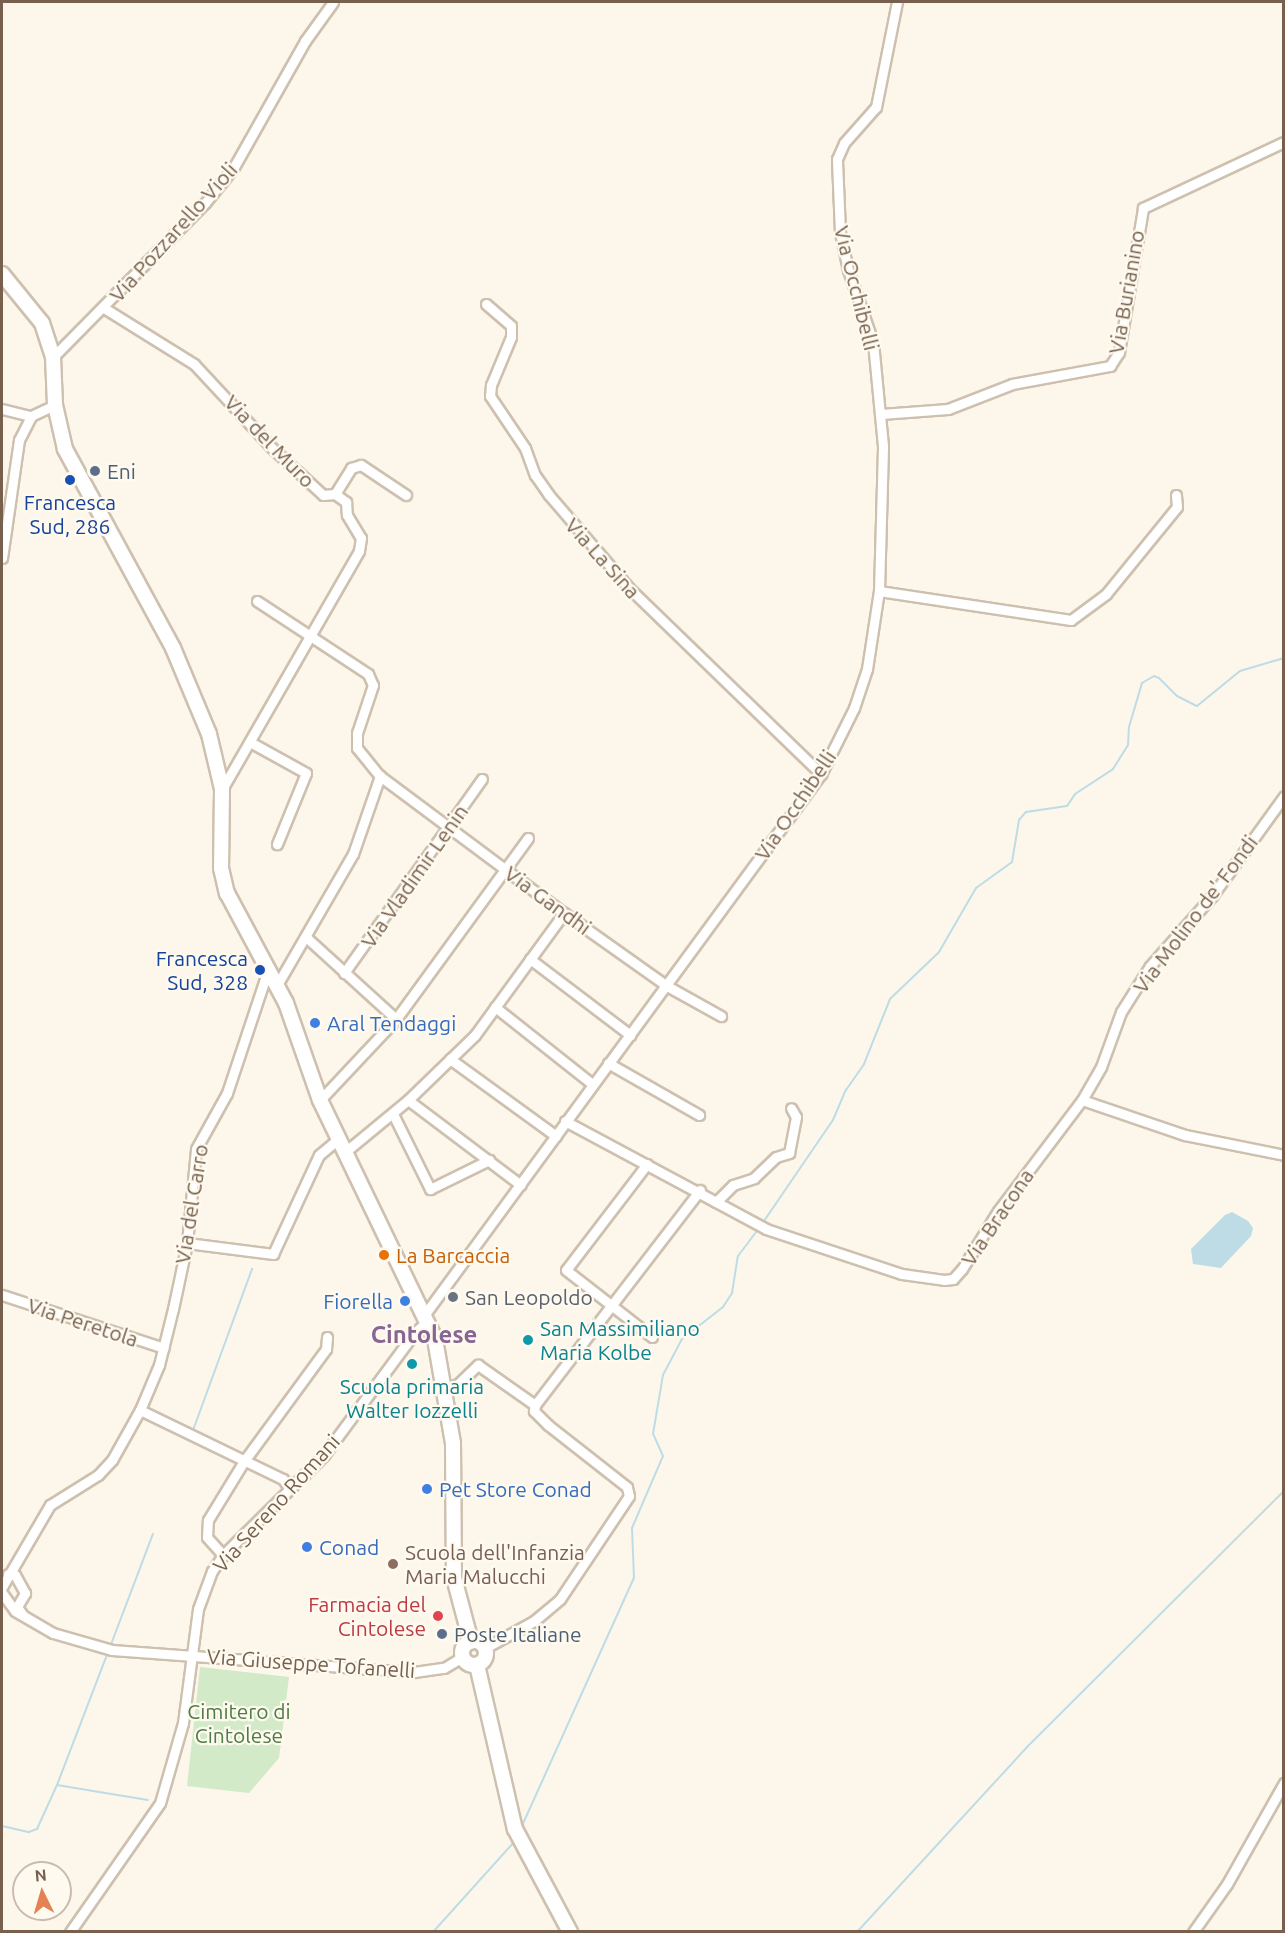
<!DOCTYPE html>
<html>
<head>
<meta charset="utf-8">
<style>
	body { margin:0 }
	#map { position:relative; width:1285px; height:1933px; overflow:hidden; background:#fcf7ea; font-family:Ubuntu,sans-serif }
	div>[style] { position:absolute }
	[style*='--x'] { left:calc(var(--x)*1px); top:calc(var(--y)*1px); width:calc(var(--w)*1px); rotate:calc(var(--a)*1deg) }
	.green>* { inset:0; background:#d2eac7 }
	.water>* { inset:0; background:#bedce6 }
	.stream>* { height:2px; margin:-1px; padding:0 1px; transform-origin:1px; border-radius:1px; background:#bedce6 }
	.roads { filter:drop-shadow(2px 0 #cec0af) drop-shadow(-2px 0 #cec0af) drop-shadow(0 2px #cec0af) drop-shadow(0 -2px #cec0af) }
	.street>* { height:9px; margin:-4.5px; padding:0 4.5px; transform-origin:4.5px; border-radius:4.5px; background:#fff }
	.secondary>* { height:14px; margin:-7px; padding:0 7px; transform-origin:7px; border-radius:7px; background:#fff }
	.secondary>.ring { margin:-7px; padding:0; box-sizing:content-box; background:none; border:14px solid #fff; border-radius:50% }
	.dots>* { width:16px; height:16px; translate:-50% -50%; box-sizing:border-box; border:3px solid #fffaf0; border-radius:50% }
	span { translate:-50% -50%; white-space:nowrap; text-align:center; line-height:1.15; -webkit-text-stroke:4.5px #fffaf0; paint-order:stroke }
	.street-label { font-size:21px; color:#77604d }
	.service-label { font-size:21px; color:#4e5e75 }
	.left { translate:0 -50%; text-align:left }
	.transit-label { font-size:21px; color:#164399 }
	.right { translate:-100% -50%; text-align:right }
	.shop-label { font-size:21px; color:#366cbe }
	.food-label { font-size:21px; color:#c56008 }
	.worship-label { font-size:21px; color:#5b616d }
	.culture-label { font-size:21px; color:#0d838f }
	.education-label { font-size:21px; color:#785e54 }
	.health-label { font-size:21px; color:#be3a42 }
	.park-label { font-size:21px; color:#4f7c44 }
	.quarter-label { font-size:24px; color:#886592; font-weight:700 }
	.frame { position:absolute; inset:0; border:3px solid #77604d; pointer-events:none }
	.north { position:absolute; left:12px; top:1861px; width:60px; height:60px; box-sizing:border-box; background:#fffaf0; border:2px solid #c9bcaf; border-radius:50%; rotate:355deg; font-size:16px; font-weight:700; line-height:24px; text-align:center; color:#77604d }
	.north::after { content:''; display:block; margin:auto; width:21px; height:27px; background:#e38252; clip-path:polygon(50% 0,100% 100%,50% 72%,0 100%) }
</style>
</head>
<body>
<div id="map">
	<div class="green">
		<i style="clip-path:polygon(200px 1667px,289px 1677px,279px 1758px,249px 1793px,187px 1786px)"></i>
	</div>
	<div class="water">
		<i style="clip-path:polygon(1232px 1212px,1248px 1221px,1253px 1228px,1251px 1236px,1221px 1268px,1193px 1264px,1191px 1249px,1225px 1215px)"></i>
	</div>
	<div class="stream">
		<i style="--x:764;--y:1221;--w:122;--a:-55.7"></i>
		<i style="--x:833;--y:1120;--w:33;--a:-67"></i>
		<i style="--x:846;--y:1090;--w:32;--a:-55"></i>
		<i style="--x:864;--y:1064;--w:70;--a:-68.2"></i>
		<i style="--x:890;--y:999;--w:68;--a:-43.8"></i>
		<i style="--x:939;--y:952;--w:74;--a:-60"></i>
		<i style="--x:976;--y:888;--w:44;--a:-35.8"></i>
		<i style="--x:1012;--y:862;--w:43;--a:-80.5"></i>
		<i style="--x:1019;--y:820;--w:11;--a:-49"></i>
		<i style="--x:1026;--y:812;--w:41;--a:-8.3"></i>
		<i style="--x:1067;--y:806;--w:14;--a:-56"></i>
		<i style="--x:1075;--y:794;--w:45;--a:-33.3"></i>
		<i style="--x:1113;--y:769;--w:28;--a:-58"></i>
		<i style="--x:1128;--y:745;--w:18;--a:-87"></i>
		<i style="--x:1129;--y:727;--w:46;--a:-73.5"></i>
		<i style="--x:1142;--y:683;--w:14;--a:-30"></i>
		<i style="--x:1154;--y:676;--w:5;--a:22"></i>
		<i style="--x:1159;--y:678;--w:25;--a:45"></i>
		<i style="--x:1177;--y:696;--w:22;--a:27"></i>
		<i style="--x:1197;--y:706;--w:55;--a:-39.1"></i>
		<i style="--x:1240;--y:671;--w:46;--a:-16.5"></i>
		<i style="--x:192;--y:1433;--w:175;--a:-69.9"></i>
		<i style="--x:110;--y:1647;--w:121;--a:-69.2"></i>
		<i style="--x:57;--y:1785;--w:142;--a:-69"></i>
		<i style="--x:2;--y:1826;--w:28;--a:13"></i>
		<i style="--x:29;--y:1832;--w:9;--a:-21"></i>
		<i style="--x:37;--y:1829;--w:48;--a:-65.6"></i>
		<i style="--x:57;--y:1785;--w:92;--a:9.4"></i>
		<i style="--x:521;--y:1828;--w:274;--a:-65.7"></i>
		<i style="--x:634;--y:1578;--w:50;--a:-92.3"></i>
		<i style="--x:632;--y:1528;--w:78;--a:-66.7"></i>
		<i style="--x:663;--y:1456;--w:24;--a:-114"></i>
		<i style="--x:653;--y:1434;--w:60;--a:-80.4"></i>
		<i style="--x:663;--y:1375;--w:41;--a:-62.2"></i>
		<i style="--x:682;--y:1339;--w:52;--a:-38"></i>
		<i style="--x:723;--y:1307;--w:17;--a:-57"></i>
		<i style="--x:732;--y:1293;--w:37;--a:-81"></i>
		<i style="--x:738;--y:1256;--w:31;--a:-53"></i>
		<i style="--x:433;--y:1932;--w:122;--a:-48"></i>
		<i style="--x:857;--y:1932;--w:251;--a:-47.4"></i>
		<i style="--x:1027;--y:1747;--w:363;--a:-44.9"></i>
	</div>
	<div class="roads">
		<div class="street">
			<i style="--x:486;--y:304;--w:33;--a:41"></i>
			<i style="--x:511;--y:326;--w:11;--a:90"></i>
			<i style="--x:511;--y:337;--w:52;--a:112.6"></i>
			<i style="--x:491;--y:385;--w:11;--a:95"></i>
			<i style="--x:490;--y:396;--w:63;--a:56.1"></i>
			<i style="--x:525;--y:448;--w:29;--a:70"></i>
			<i style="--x:535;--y:475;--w:24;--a:55"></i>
			<i style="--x:549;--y:495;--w:121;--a:49.3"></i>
			<i style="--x:628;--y:587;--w:269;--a:44.1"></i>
			<i style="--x:104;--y:308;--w:106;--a:31.9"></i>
			<i style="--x:194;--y:364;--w:116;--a:47.1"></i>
			<i style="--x:273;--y:449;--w:68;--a:42.6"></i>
			<i style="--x:323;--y:495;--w:12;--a:-5"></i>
			<i style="--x:335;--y:494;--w:14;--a:36"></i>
			<i style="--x:346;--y:502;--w:13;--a:86"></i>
			<i style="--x:347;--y:515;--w:27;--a:59"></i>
			<i style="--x:361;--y:538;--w:13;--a:99"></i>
			<i style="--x:359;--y:551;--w:275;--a:119.9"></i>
			<i style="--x:53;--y:357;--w:216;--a:-45.4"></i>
			<i style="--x:205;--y:203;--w:46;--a:-51.1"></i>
			<i style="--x:234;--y:167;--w:145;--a:-60.6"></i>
			<i style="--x:305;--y:41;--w:48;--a:-54.3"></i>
			<i style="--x:2;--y:409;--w:30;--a:14"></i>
			<i style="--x:881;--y:414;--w:67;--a:-4.3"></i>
			<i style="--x:948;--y:409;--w:69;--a:-21.3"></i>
			<i style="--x:1012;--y:384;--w:100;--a:-10.4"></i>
			<i style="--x:1110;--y:366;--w:17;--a:-57"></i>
			<i style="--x:1119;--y:352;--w:146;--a:-80.5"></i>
			<i style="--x:1143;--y:208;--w:156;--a:-25.1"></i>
			<i style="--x:335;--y:494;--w:31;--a:-58"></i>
			<i style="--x:351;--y:468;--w:10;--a:-17"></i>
			<i style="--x:361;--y:465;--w:54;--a:33.7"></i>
			<i style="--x:2;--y:558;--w:119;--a:-81.8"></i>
			<i style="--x:19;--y:440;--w:27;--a:-63"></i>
			<i style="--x:31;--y:416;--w:26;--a:-25"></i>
			<i style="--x:879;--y:591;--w:194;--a:8.6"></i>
			<i style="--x:1071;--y:620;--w:44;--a:-36.6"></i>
			<i style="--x:1106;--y:594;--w:112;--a:-50.8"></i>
			<i style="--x:1177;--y:507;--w:12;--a:-95"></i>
			<i style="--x:257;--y:601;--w:133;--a:33.3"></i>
			<i style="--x:368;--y:674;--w:12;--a:66"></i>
			<i style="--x:373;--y:685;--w:51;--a:108.4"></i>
			<i style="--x:357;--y:733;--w:15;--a:90"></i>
			<i style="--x:357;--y:748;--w:36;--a:51"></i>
			<i style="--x:380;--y:776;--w:229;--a:36.7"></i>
			<i style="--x:564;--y:913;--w:126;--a:35.3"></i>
			<i style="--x:667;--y:986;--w:62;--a:29.1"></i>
			<i style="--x:250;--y:742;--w:64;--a:29"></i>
			<i style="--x:306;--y:773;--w:77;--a:112.2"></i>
			<i style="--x:307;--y:938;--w:120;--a:42.3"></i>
			<i style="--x:530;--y:959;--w:126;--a:37.2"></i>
			<i style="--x:344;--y:973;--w:238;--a:-54.6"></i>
			<i style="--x:277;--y:985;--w:151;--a:-59.9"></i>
			<i style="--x:353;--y:854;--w:83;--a:-70.9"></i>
			<i style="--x:495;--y:1007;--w:124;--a:38.4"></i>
			<i style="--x:450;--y:1059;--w:131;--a:36"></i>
			<i style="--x:608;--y:1063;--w:105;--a:29.7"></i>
			<i style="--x:320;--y:1100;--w:111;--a:-46.8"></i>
			<i style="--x:396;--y:1019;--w:224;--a:-53.9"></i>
			<i style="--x:408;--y:1100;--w:141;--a:37"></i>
			<i style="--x:1082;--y:1100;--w:38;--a:-60"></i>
			<i style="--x:1101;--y:1067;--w:59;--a:-70"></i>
			<i style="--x:1121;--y:1012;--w:54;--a:-57.8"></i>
			<i style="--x:1150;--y:966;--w:94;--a:-48.5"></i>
			<i style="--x:1212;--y:896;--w:123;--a:-54.2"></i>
			<i style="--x:393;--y:1114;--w:84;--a:63.7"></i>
			<i style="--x:430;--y:1189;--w:66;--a:-26.2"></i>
			<i style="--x:565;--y:1121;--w:228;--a:28.2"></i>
			<i style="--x:766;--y:1229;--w:143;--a:18.3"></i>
			<i style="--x:902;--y:1274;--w:42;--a:8.1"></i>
			<i style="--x:944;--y:1280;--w:9;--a:-6"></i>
			<i style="--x:953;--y:1279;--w:13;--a:-48"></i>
			<i style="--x:962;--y:1269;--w:68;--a:-58.2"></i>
			<i style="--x:998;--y:1211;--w:139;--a:-52.9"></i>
			<i style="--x:1082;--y:1100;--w:109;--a:18.8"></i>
			<i style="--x:1185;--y:1135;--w:101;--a:11.4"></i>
			<i style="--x:345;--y:1152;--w:82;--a:-39.5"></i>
			<i style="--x:408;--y:1100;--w:93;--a:-44.1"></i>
			<i style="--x:475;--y:1035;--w:151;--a:-53.9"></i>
			<i style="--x:647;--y:1164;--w:133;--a:127.4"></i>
			<i style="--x:566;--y:1270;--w:109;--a:37.9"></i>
			<i style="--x:716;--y:1202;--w:24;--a:-45"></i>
			<i style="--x:733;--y:1185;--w:22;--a:-18"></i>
			<i style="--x:754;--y:1178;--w:30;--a:-44"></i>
			<i style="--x:776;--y:1157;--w:14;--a:-17"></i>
			<i style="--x:789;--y:1153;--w:37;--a:-79"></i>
			<i style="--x:796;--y:1117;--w:10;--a:-119"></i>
			<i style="--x:187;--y:1243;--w:87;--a:7.3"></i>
			<i style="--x:273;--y:1254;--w:109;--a:-65.1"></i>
			<i style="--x:319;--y:1155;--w:25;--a:-40"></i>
			<i style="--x:2;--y:1295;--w:170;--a:18.1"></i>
			<i style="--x:425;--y:1314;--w:670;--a:-53.75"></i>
			<i style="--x:821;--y:774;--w:74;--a:-63.4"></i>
			<i style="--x:854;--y:708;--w:41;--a:-71.6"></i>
			<i style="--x:867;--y:669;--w:79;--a:-81.3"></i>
			<i style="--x:879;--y:591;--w:145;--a:-88.4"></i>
			<i style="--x:883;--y:446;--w:104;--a:-95.5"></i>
			<i style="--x:873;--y:342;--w:76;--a:-109.1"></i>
			<i style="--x:848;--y:270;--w:39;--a:-102"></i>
			<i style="--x:840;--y:232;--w:73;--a:-92.4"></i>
			<i style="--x:837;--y:159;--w:17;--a:-66"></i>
			<i style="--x:844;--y:143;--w:48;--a:-48.4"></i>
			<i style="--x:876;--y:107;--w:107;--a:-78.7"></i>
			<i style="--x:446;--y:1388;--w:13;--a:-18"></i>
			<i style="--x:458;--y:1384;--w:28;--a:-44"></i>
			<i style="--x:478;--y:1365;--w:70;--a:35.1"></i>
			<i style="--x:140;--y:1410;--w:159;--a:25.8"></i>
			<i style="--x:283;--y:1479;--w:11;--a:56"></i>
			<i style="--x:223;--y:1555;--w:24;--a:-132"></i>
			<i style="--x:207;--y:1537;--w:17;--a:-87"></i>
			<i style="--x:208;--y:1520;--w:69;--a:-58.6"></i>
			<i style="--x:244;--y:1461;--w:139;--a:-53.8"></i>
			<i style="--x:326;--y:1349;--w:12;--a:-85"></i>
			<i style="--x:8;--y:1574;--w:7;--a:8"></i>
			<i style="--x:15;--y:1575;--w:21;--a:61"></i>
			<i style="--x:25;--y:1593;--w:16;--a:120"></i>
			<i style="--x:17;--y:1607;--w:9;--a:54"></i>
			<i style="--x:2;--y:1587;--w:95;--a:-59.7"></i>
			<i style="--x:50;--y:1505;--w:57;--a:-32"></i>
			<i style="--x:98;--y:1475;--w:21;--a:-47"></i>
			<i style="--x:112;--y:1460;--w:57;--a:-60.8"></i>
			<i style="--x:140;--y:1410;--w:49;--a:-67.1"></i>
			<i style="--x:159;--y:1365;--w:58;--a:-76"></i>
			<i style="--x:173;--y:1309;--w:67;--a:-78"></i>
			<i style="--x:187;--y:1243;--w:94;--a:-84.5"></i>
			<i style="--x:196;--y:1149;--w:64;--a:-61"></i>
			<i style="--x:227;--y:1093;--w:130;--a:-71.6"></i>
			<i style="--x:2;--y:1593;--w:22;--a:54"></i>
			<i style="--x:15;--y:1611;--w:44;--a:30.1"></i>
			<i style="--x:53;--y:1633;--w:61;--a:16.1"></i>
			<i style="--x:112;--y:1650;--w:303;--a:4.2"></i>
			<i style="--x:414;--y:1672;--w:30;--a:-8"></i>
			<i style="--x:444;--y:1668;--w:21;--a:-31"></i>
			<i style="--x:485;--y:1648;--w:56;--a:-28.9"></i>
			<i style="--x:534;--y:1621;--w:34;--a:-40"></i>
			<i style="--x:560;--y:1599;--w:124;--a:-56.2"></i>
			<i style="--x:629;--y:1496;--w:9;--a:-103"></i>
			<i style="--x:627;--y:1487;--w:100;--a:-141.9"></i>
			<i style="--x:548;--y:1425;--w:20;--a:-135"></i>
			<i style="--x:534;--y:1411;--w:6;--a:-81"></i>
			<i style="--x:535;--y:1405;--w:271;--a:-52.5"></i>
			<i style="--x:70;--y:1932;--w:157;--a:-55.1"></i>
			<i style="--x:160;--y:1803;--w:83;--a:-74"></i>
			<i style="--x:183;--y:1723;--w:115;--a:-82.5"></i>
			<i style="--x:198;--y:1609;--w:40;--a:-69.8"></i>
			<i style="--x:212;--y:1571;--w:19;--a:-55"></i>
			<i style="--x:223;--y:1555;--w:142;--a:-44.7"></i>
			<i style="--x:324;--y:1455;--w:153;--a:-53.5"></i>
			<i style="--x:415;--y:1332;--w:17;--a:-40"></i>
			<i style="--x:1193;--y:1932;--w:59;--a:-54.7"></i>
			<i style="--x:1227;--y:1884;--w:116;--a:-60.6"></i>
		</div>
		<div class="secondary">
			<i style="--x:2;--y:274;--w:63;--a:50.8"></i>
			<i style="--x:42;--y:323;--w:36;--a:72"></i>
			<i style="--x:53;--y:357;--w:48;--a:87.6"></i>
			<i style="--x:55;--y:405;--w:45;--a:77.2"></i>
			<i style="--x:65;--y:449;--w:226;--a:61.5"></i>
			<i style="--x:173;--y:648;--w:93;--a:67.3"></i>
			<i style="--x:209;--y:734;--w:57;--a:76.7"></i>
			<i style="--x:222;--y:789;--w:79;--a:90.7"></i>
			<i style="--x:221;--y:868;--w:26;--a:77"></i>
			<i style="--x:227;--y:893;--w:125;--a:61.8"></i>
			<i style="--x:286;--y:1003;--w:103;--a:70.7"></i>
			<i style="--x:320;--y:1100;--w:265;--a:64.3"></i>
			<i style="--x:435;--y:1339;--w:106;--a:80.2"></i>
			<i style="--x:453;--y:1443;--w:135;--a:89.6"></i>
			<i style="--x:454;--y:1578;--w:66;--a:75.1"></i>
			<i class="ring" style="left:462px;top:1641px;width:10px;height:10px"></i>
			<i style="--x:477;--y:1665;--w:168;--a:77"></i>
			<i style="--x:515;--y:1829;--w:117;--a:61.9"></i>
		</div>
	</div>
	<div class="dots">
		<i style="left:95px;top:471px;background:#5c6f8a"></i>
		<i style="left:70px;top:480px;background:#1a4fb4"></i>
		<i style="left:260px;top:970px;background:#1a4fb4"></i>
		<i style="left:315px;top:1023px;background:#3f7fe0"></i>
		<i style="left:384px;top:1255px;background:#e8710a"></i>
		<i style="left:453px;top:1297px;background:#6b7280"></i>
		<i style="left:405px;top:1301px;background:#3f7fe0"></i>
		<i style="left:528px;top:1340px;background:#0f9aa8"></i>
		<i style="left:412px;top:1364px;background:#0f9aa8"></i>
		<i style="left:427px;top:1489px;background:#3f7fe0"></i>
		<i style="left:307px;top:1547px;background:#3f7fe0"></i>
		<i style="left:393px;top:1564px;background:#8d6e63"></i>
		<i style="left:438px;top:1616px;background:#e0444e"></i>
		<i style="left:442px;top:1634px;background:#5c6f8a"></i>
	</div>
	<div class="street-label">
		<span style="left:173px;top:232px;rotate:-48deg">Via Pozzarello Violi</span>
		<span style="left:857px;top:288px;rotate:76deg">Via Occhibelli</span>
		<span style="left:1126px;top:292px;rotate:-80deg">Via Burianino</span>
		<span style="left:270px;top:441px;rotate:46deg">Via del Muro</span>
		<span style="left:603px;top:558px;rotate:48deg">Via La Sina</span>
		<span style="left:795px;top:805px;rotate:-56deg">Via Occhibelli</span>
		<span style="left:414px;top:876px;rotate:-55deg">Via Vladimir Lenin</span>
		<span style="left:548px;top:900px;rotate:36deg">Via Gandhi</span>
		<span style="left:1195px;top:914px;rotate:-53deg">Via Molino de' Fondi</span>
		<span style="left:191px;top:1204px;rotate:-81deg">Via del Carro</span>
		<span style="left:997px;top:1217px;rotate:-56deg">Via Bracona</span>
		<span style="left:83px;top:1322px;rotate:18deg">Via Peretola</span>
		<span style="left:276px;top:1503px;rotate:-48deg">Via Sereno Romani</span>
		<span style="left:311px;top:1663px;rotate:4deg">Via Giuseppe Tofanelli</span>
	</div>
	<div class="service-label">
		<span class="left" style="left:107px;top:471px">Eni</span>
		<span class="left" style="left:454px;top:1634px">Poste Italiane</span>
	</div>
	<div class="transit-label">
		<span style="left:70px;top:514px">Francesca<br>Sud, 286</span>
		<span class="right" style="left:248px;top:970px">Francesca<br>Sud, 328</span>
	</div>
	<div class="shop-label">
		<span class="left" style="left:327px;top:1023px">Aral Tendaggi</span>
		<span class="right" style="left:393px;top:1301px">Fiorella</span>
		<span class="left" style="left:439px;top:1489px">Pet Store Conad</span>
		<span class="left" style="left:319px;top:1547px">Conad</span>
	</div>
	<div class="food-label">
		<span class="left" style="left:396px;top:1255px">La Barcaccia</span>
	</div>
	<div class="worship-label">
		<span class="left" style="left:465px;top:1297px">San Leopoldo</span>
	</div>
	<div class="culture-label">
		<span class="left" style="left:540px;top:1340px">San Massimiliano<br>Maria Kolbe</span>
		<span style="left:412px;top:1398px">Scuola primaria<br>Walter Iozzelli</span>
	</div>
	<div class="education-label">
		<span class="left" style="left:405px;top:1564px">Scuola dell'Infanzia<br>Maria Malucchi</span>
	</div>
	<div class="health-label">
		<span class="right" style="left:426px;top:1616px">Farmacia del<br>Cintolese</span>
	</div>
	<div class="park-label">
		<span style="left:239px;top:1723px">Cimitero di<br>Cintolese</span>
	</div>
	<div class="quarter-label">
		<span style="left:424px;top:1335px">Cintolese</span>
	</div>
	<div class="frame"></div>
	<div class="north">N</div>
</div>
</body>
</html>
